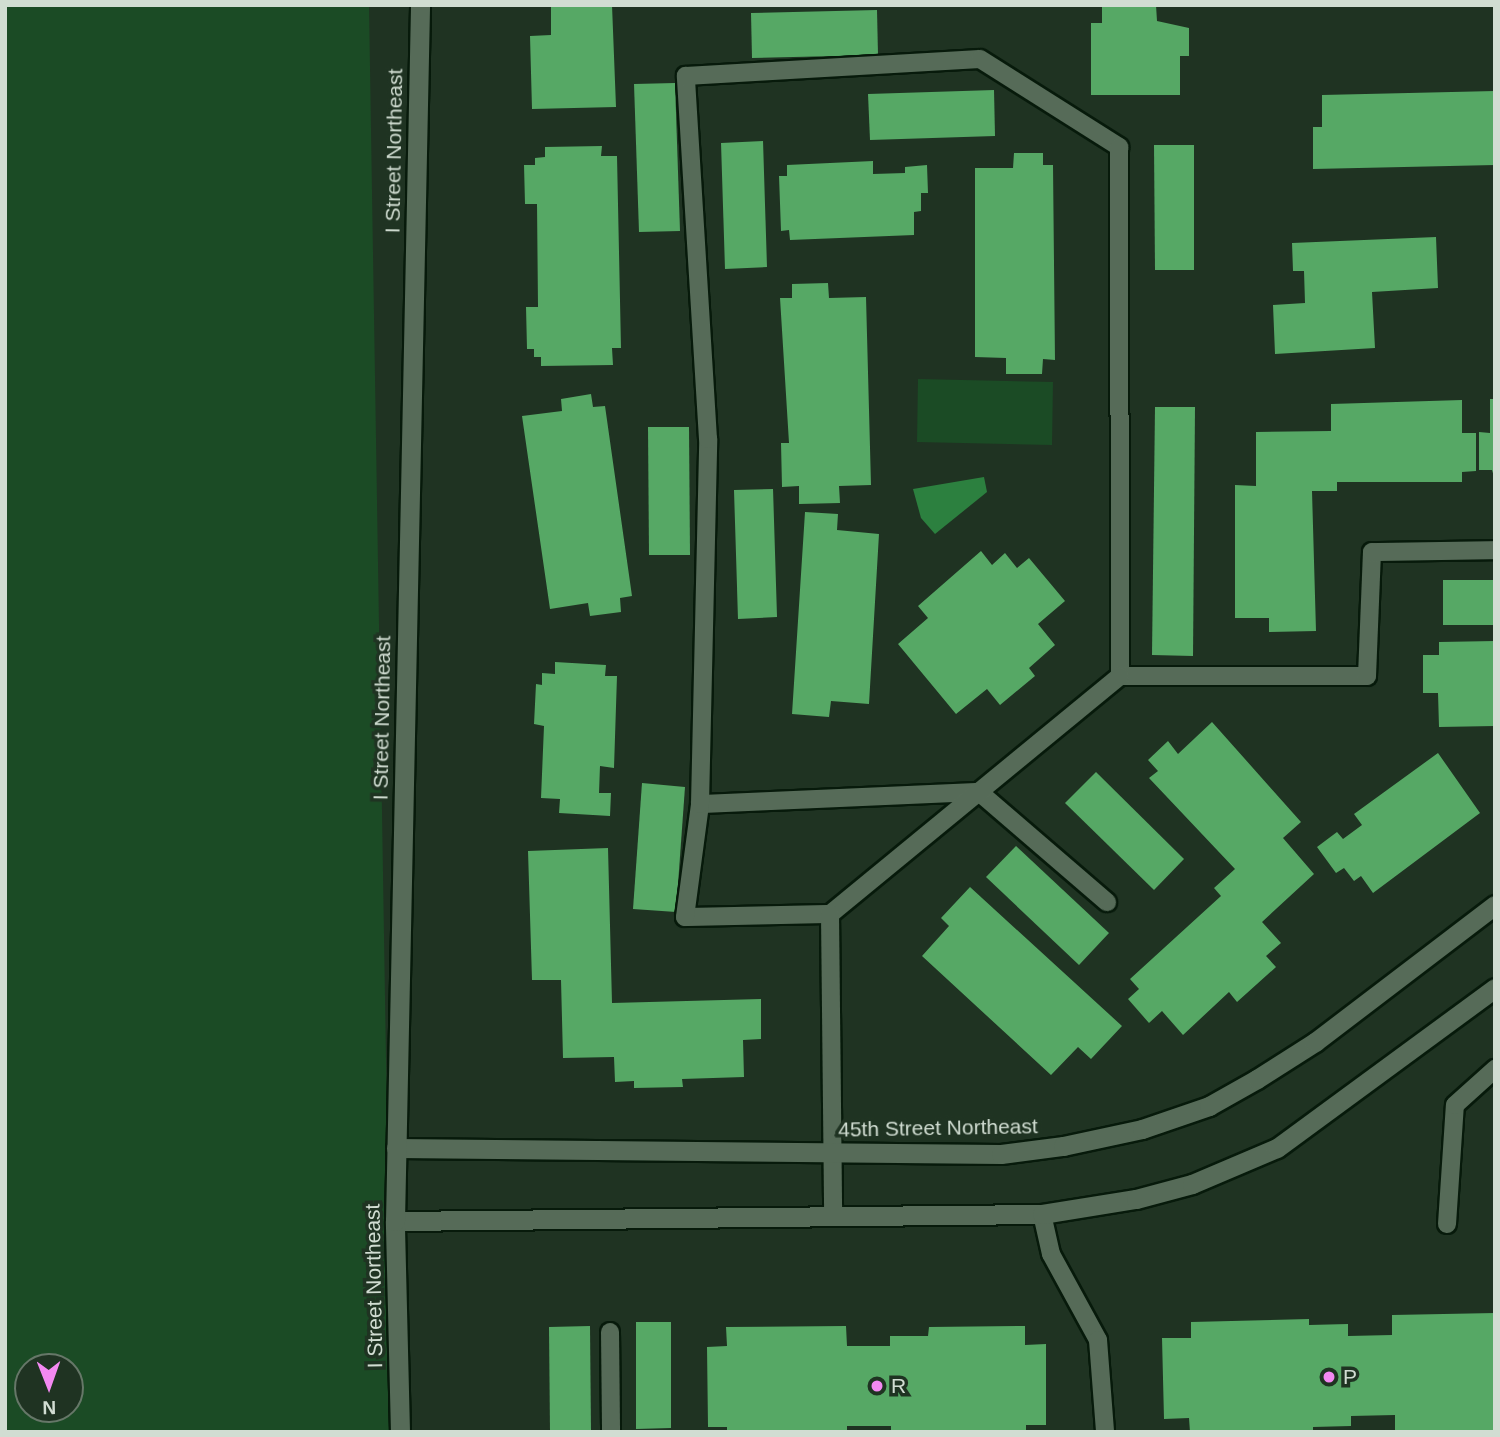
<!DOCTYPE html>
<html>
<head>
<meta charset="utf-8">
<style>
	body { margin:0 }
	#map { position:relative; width:1500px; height:1437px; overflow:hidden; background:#1f3322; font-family:Arial,sans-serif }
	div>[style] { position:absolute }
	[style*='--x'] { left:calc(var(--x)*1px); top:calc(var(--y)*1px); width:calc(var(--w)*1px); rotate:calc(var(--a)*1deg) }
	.green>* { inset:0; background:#1b4b25 }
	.water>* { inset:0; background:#2c803f }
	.building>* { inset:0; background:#56a865 }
	.roads { filter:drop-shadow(2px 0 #071a0b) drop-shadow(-2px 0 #071a0b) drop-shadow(0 2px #071a0b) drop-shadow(0 -2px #071a0b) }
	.service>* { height:18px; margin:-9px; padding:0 9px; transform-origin:9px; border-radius:9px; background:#566b58 }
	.tertiary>* { height:19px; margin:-9.5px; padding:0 9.5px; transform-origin:9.5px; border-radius:9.5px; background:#566b58 }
	.dots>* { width:19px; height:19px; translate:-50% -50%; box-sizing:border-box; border:4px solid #1f3322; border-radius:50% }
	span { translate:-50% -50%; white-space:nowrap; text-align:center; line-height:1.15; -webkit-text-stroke:7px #1f3322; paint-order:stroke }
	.street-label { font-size:21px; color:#d1ddd2 }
	.poi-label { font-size:21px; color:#d1ddd2 }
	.left { translate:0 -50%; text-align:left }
	.frame { position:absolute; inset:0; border:7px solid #d1ddd2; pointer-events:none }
	.north { position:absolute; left:14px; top:1353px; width:70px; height:70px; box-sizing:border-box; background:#1f3322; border:2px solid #667768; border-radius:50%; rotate:179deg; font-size:19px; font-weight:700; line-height:28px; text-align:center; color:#d1ddd2 }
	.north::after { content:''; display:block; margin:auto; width:24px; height:32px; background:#f389f1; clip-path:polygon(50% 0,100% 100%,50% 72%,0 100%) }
</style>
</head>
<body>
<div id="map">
	<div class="green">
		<i style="clip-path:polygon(evenodd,5px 5px,369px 5px,392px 1432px,5px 1432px,5px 5px,28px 1367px,70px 1367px,70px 1409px,28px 1409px,28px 1367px)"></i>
		<i style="clip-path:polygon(918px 379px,1053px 382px,1052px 445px,917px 442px)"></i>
	</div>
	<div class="water">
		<i style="clip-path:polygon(984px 477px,987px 492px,935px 534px,921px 518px,913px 489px)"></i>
	</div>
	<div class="building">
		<i style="clip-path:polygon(551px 5px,612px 5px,616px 107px,532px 109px,530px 36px,551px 35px)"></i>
		<i style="clip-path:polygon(1102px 5px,1156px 5px,1157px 21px,1189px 28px,1189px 56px,1180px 56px,1180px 95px,1091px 95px,1091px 23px,1102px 23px)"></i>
		<i style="clip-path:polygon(877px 10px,878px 55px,752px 58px,751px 13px)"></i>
		<i style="clip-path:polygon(675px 83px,680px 231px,639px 232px,634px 84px)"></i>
		<i style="clip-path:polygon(994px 90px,995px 136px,870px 140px,868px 94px)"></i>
		<i style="clip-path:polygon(1495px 91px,1495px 165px,1313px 169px,1313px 127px,1322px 127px,1322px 95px)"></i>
		<i style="clip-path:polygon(763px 141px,767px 267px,725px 269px,721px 143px)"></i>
		<i style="clip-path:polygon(1154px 145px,1194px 145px,1194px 270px,1155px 270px)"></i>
		<i style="clip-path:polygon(602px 146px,601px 156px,617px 156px,621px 348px,612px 348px,613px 365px,541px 366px,541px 357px,534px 357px,534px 349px,527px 349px,526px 307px,538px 307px,537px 204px,525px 204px,524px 165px,535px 165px,535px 158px,545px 157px,545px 147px)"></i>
		<i style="clip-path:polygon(1014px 153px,1043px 153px,1043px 165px,1053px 165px,1055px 360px,1043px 359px,1042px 374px,1006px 374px,1006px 358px,975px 357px,975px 168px,1013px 168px)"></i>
		<i style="clip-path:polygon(873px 161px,873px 174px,905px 173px,905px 167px,927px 165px,928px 193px,921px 193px,921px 211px,914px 212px,914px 235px,790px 240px,789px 230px,781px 231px,779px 176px,787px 176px,787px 165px)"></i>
		<i style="clip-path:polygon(1436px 237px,1438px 288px,1372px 292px,1375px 348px,1275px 354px,1273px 305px,1305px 303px,1304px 271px,1293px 271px,1292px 243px)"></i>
		<i style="clip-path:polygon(828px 283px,829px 298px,866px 297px,871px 485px,839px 486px,840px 503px,799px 504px,799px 486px,782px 487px,781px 443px,789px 443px,780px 298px,792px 298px,792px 284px)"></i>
		<i style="clip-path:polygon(591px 394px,593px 407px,605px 406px,632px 596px,620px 598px,621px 612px,590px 616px,588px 603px,550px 609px,522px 416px,562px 411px,561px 399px)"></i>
		<i style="clip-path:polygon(1490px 399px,1495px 399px,1495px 480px,1492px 470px,1479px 470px,1479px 432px,1490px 433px)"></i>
		<i style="clip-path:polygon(1462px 400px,1462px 433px,1476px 433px,1476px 471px,1462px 472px,1462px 482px,1337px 482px,1337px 491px,1312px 491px,1316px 631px,1269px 632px,1269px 618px,1235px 618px,1235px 485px,1256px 486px,1256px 432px,1331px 431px,1331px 404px)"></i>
		<i style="clip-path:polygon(1155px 407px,1195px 407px,1193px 656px,1152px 655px)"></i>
		<i style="clip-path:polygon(648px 427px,689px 427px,690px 555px,649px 555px)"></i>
		<i style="clip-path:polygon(773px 489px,777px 617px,738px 619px,734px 490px)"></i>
		<i style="clip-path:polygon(805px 512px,838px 514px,837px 530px,879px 534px,869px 704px,831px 701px,829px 717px,792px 714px)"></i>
		<i style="clip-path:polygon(981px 551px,992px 565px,1005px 553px,1017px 568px,1029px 558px,1065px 601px,1038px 624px,1055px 645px,1029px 668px,1035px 676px,1000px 705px,987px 689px,956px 714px,898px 644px,928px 618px,918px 606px)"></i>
		<i style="clip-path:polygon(1443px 580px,1495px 580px,1495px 625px,1443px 625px)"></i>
		<i style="clip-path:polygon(1495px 641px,1495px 726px,1439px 727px,1438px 693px,1423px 693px,1423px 655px,1439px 655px,1439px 642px)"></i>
		<i style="clip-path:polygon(555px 662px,606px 665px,605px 676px,617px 676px,614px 768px,600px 766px,599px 793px,611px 793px,610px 816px,559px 813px,560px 799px,541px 798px,544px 726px,534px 724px,536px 684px,542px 685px,542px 673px,555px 674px)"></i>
		<i style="clip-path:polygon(1212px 722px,1301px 822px,1283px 838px,1314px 874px,1262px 922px,1281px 943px,1266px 956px,1276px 967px,1237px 1002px,1229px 992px,1183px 1035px,1162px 1011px,1149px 1023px,1128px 999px,1139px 989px,1130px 979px,1221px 896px,1214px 888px,1235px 869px,1149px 778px,1158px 771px,1148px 760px,1168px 741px,1178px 754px)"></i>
		<i style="clip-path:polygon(1438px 753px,1480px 813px,1373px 893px,1361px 876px,1354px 881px,1344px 868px,1336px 873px,1317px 847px,1337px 832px,1343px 839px,1362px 825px,1354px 814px)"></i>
		<i style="clip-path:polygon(1096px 772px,1184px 859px,1154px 890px,1065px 803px)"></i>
		<i style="clip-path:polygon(642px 783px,685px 787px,676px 912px,633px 909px)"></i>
		<i style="clip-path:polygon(1016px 846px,1109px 933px,1079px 965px,986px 877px)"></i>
		<i style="clip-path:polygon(608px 848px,612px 1003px,761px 999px,761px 1039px,743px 1040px,744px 1077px,682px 1079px,683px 1087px,634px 1088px,634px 1081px,615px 1082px,614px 1057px,563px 1058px,561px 980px,532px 980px,528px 851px)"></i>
		<i style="clip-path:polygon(970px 887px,1122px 1026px,1091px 1059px,1078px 1047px,1051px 1075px,922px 956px,949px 926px,941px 918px)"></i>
		<i style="clip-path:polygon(1495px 1313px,1495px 1432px,1395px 1432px,1395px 1415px,1351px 1416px,1351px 1426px,1313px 1427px,1313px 1432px,1190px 1432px,1189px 1418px,1164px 1419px,1162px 1338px,1191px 1338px,1191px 1322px,1309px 1319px,1309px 1325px,1348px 1324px,1348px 1336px,1392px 1335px,1392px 1315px)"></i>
		<i style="clip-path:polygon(636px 1322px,671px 1322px,671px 1428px,636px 1429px)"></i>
		<i style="clip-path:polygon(590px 1326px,591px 1432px,550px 1432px,549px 1327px)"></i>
		<i style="clip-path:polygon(846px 1326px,847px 1346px,890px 1346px,890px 1336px,928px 1336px,929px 1327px,1025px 1326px,1025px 1345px,1046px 1344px,1046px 1425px,1026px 1425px,1026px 1432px,891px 1432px,891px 1426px,847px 1426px,847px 1432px,727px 1432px,727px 1427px,708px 1427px,707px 1347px,727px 1346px,726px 1327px)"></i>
	</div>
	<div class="roads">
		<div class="service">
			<i style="--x:1120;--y:676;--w:247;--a:0"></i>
			<i style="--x:1367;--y:676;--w:124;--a:-87.7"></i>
			<i style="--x:1372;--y:552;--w:123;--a:-0.9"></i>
			<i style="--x:700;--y:804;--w:279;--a:-2.5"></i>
			<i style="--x:979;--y:792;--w:169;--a:40.7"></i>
			<i style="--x:830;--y:914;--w:145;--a:178.8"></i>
			<i style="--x:685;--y:917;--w:114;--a:-82.4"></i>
			<i style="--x:700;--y:804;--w:365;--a:-88.7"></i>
			<i style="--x:708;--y:439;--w:364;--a:-93.5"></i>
			<i style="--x:686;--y:76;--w:294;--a:-3.3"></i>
			<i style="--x:980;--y:59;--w:165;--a:32.3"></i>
			<i style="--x:1119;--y:147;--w:529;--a:89.89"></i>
			<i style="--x:1120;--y:676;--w:375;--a:140.6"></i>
			<i style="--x:830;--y:914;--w:303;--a:89.4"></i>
			<i style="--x:1042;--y:1214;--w:41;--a:77.3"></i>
			<i style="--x:1051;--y:1254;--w:98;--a:61.3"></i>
			<i style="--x:1098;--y:1340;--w:92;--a:85.6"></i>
			<i style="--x:1447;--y:1224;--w:119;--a:-86.2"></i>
			<i style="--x:1455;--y:1105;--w:54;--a:-42"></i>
			<i style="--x:610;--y:1332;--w:100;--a:89.4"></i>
		</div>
		<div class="tertiary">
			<i style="--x:396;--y:1148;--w:605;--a:0.57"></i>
			<i style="--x:1001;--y:1154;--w:63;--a:-7.4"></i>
			<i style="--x:1063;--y:1146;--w:81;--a:-12.1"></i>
			<i style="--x:1142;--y:1129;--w:71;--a:-18.9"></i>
			<i style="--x:1209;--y:1106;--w:55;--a:-29.4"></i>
			<i style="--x:1257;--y:1079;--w:69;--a:-32.5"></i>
			<i style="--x:1315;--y:1042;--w:226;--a:-37.3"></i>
			<i style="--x:395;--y:1221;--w:647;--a:-0.62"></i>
			<i style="--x:1042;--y:1214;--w:95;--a:-9.1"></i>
			<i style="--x:1136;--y:1199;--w:58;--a:-15"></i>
			<i style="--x:1192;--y:1184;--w:92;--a:-23"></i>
			<i style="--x:1277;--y:1148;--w:270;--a:-36.3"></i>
			<i style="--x:400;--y:1432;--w:211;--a:-91.4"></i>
			<i style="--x:395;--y:1221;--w:1216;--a:-88.82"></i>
		</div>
	</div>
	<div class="dots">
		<i style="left:1329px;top:1377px;background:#f389f1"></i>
		<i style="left:877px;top:1386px;background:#f389f1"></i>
	</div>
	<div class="street-label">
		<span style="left:394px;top:151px;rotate:-89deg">I Street Northeast</span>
		<span style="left:382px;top:718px;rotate:-89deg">I Street Northeast</span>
		<span style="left:938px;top:1128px;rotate:-1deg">45th Street Northeast</span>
		<span style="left:374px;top:1286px;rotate:-91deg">I Street Northeast</span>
	</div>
	<div class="poi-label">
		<span class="left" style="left:1343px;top:1377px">P</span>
		<span class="left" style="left:891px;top:1386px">R</span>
	</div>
	<div class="frame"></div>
	<div class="north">N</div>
</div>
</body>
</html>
